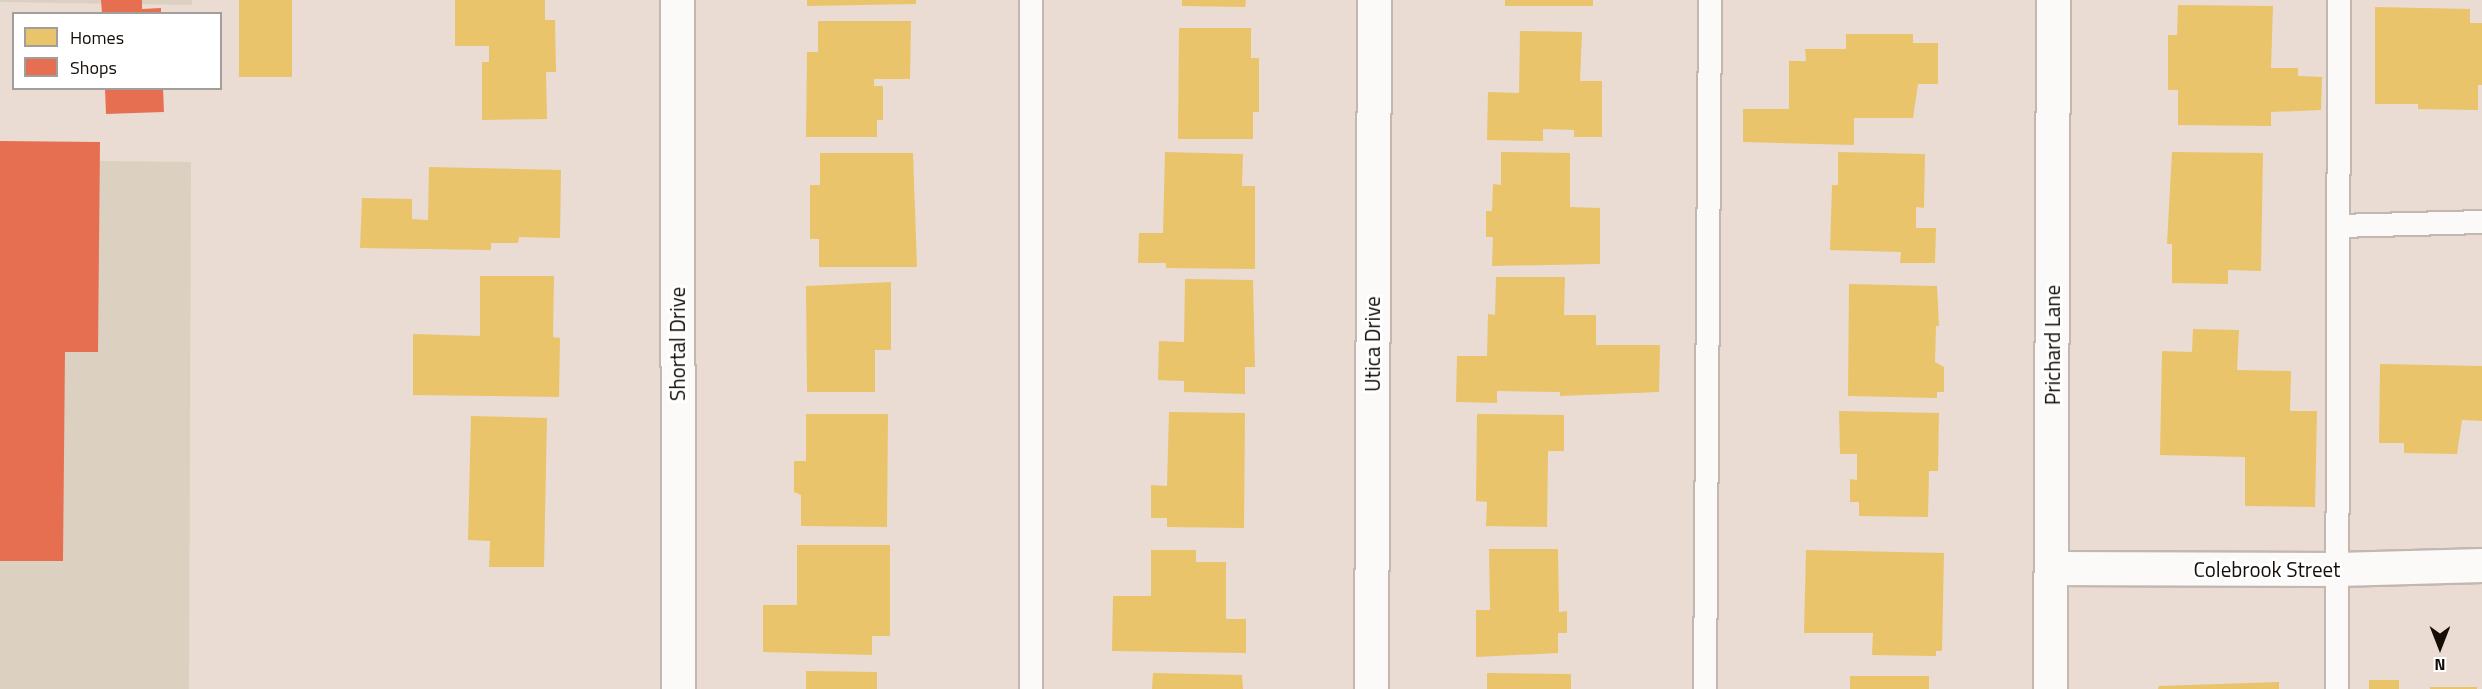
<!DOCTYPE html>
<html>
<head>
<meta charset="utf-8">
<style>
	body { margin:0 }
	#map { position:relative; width:2482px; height:689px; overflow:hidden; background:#eadcd2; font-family:"Titillium Web",sans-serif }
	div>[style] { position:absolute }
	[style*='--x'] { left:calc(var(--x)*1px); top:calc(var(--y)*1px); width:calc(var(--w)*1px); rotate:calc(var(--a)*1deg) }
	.commercial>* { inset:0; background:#dcd0c1 }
	.homes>* { inset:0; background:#e9c46a }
	.shops>* { inset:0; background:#e76f51 }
	.roads { filter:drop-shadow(2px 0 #c2b8af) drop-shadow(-2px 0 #c2b8af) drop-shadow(0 2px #c2b8af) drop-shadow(0 -2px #c2b8af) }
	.lane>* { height:22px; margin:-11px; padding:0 11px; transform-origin:11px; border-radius:11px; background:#fcfaf8 }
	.street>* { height:33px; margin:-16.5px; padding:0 16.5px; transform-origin:16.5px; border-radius:16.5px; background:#fcfaf8 }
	span { translate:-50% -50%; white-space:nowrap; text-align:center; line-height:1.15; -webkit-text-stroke:6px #fff; paint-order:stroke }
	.street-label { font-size:21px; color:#160d07 }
	.legend { position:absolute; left:12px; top:12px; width:210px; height:78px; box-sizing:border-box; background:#fff; border:2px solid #a29e9c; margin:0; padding:8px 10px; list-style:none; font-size:18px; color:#160d07 }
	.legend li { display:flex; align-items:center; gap:12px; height:30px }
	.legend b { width:30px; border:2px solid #a29e9c }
	.north { position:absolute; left:2410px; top:617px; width:60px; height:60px; -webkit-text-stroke:4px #fff; paint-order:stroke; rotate:180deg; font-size:16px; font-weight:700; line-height:24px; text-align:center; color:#160d07 }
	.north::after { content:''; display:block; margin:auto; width:21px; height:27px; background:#160d07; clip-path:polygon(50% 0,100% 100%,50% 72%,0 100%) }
</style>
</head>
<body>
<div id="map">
	<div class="commercial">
		<i style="clip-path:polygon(0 0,192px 0,192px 5px,0 2px)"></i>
		<i style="clip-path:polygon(0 160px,191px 162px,189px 689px,0 689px)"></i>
	</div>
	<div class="homes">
		<i style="clip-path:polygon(239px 0,292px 0,292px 77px,239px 77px)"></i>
		<i style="clip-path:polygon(455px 0,545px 0,545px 20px,555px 20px,556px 72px,546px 72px,547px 119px,482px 120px,482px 62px,489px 62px,489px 46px,455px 46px)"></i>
		<i style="clip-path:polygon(807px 0,916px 0,916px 4px,807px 6px)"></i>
		<i style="clip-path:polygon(1182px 0,1246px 0,1245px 7px,1182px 6px)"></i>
		<i style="clip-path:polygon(1505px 0,1593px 0,1593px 6px,1505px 6px)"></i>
		<i style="clip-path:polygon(2178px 5px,2273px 6px,2271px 68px,2298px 68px,2298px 76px,2322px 77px,2321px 110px,2271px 112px,2271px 126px,2178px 125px,2178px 90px,2168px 90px,2168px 35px,2177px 35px)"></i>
		<i style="clip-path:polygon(2375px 7px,2470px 9px,2470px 23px,2482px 23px,2482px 85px,2478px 85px,2478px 110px,2418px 109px,2418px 104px,2375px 104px)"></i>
		<i style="clip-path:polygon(818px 21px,911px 21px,910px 79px,874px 79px,874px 86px,883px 86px,883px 120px,877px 120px,877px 137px,806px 137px,807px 52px,818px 52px)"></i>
		<i style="clip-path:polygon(1179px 28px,1251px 28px,1251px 58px,1259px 58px,1259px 112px,1253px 112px,1253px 139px,1178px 139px)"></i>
		<i style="clip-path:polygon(1520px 31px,1582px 32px,1580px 81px,1602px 81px,1602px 137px,1574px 137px,1574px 130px,1543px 129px,1543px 141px,1487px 140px,1488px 92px,1519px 93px)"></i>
		<i style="clip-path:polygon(1846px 34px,1913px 34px,1913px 43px,1938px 43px,1938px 84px,1918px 84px,1913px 118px,1854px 118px,1854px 145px,1743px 142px,1743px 109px,1789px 109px,1789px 61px,1806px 61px,1805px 49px,1846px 49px)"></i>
		<i style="clip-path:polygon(1165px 152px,1243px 154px,1242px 186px,1255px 186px,1255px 269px,1166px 268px,1166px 263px,1138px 263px,1139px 233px,1163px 233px)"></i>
		<i style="clip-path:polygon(1501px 152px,1570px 153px,1570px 207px,1600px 208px,1600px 264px,1492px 266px,1493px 237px,1486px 237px,1486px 211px,1492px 211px,1493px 184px,1501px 185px)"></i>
		<i style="clip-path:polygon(1838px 152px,1925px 154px,1924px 208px,1916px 207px,1916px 228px,1936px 228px,1935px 263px,1900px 263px,1901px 252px,1830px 250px,1832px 185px,1838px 185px)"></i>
		<i style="clip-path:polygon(2172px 152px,2263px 153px,2261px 271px,2228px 270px,2228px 284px,2172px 283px,2172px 244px,2167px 244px)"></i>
		<i style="clip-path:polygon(820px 153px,913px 153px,917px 267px,819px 267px,819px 239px,810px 239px,810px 185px,820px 185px)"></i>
		<i style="clip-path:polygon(429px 167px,561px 170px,560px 238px,519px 237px,518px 243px,491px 243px,491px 250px,360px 248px,362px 198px,412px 199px,412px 219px,428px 220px)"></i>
		<i style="clip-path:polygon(480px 276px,554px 276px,553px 337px,560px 338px,559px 397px,413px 395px,413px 334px,480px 336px)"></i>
		<i style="clip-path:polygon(1496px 277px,1565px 277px,1564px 315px,1596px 315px,1596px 345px,1660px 345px,1659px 392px,1560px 396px,1560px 392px,1497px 391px,1497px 403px,1456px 402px,1457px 356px,1487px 356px,1488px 314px,1495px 315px)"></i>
		<i style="clip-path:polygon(1185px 279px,1253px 280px,1255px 367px,1245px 367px,1245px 394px,1184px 392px,1184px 381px,1158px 380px,1159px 341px,1184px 342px)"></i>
		<i style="clip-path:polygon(891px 282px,891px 350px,875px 350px,875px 392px,807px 392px,806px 286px)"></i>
		<i style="clip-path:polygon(1849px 284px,1937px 286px,1939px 326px,1936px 326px,1935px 362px,1944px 367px,1944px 392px,1937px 392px,1937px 398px,1848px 396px)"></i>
		<i style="clip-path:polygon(2193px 329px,2239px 330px,2237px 370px,2291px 371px,2290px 411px,2317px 411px,2315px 507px,2245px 506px,2245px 457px,2160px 455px,2162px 351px,2192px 352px)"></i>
		<i style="clip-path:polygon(2380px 364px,2482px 366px,2482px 421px,2462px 420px,2457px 454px,2404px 453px,2404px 443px,2379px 443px)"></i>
		<i style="clip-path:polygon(1839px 411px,1939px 413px,1938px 471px,1929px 471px,1928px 517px,1859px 516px,1859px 502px,1850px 502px,1850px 479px,1857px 480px,1857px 454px,1840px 454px)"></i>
		<i style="clip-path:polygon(1169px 412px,1245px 413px,1244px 528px,1167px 527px,1167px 518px,1151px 518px,1151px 485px,1167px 486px)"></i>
		<i style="clip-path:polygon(806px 414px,888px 414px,887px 527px,801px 526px,801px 495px,794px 492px,794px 461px,806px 461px)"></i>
		<i style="clip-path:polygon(1477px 414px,1564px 415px,1564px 451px,1548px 451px,1547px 527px,1486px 526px,1487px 502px,1476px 501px)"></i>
		<i style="clip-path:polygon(471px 416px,547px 418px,544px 567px,489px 567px,490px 541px,468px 540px)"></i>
		<i style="clip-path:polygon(797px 545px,890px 545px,890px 636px,872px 636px,872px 655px,763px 652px,763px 605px,797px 605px)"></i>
		<i style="clip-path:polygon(1489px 549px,1558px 549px,1559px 612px,1567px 611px,1567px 633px,1558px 633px,1558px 653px,1476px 657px,1476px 610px,1490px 610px)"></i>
		<i style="clip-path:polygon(1151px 550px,1196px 550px,1196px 562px,1226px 562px,1226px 619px,1246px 619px,1246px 653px,1112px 651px,1113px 596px,1151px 596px)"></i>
		<i style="clip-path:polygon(1806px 550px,1944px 553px,1942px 651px,1936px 651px,1936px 656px,1872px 655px,1873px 633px,1804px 633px)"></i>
		<i style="clip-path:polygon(806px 671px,877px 672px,877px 689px,806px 689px)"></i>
		<i style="clip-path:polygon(1153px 673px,1242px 675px,1243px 689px,1152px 689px)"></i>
		<i style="clip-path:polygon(1487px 673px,1571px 674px,1571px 689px,1487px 689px)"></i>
		<i style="clip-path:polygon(1850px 676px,1929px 676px,1929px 689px,1850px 689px)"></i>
		<i style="clip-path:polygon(2369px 680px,2399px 680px,2399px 689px,2369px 689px)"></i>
		<i style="clip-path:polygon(2279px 682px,2279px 689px,2158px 689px,2159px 686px)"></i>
		<i style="clip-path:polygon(2430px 687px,2477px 687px,2477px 689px,2430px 689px)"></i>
	</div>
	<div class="shops">
		<i style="clip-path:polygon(101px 0,142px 0,142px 9px,161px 8px,161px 14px,102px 14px)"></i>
		<i style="clip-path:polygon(105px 88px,163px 88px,164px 112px,106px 114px)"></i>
		<i style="clip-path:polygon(0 141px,100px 142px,98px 352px,65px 352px,63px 561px,0 561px)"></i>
	</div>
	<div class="roads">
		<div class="lane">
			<i style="--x:2339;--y:226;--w:143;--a:-1.6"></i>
			<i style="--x:1031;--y:689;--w:689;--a:-90"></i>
			<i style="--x:1705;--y:689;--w:689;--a:-89.58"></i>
			<i style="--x:2337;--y:689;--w:689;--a:-89.83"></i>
		</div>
		<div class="street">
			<i style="--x:677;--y:0;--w:689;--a:89.92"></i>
			<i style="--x:2051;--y:568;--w:287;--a:0.2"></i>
			<i style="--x:2338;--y:569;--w:144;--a:-1.6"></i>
			<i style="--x:1371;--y:689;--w:689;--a:-89.75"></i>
			<i style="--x:2050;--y:689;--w:689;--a:-89.75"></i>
		</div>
	</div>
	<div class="street-label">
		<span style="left:677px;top:344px;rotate:-90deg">Shortal Drive</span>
		<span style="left:1372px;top:344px;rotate:-90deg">Utica Drive</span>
		<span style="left:2052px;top:345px;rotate:-90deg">Prichard Lane</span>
		<span style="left:2267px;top:569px">Colebrook Street</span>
	</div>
	<ul class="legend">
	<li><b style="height:16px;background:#e9c46a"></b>Homes</li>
	<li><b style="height:16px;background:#e76f51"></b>Shops</li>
	</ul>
	<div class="north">N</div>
</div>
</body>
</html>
